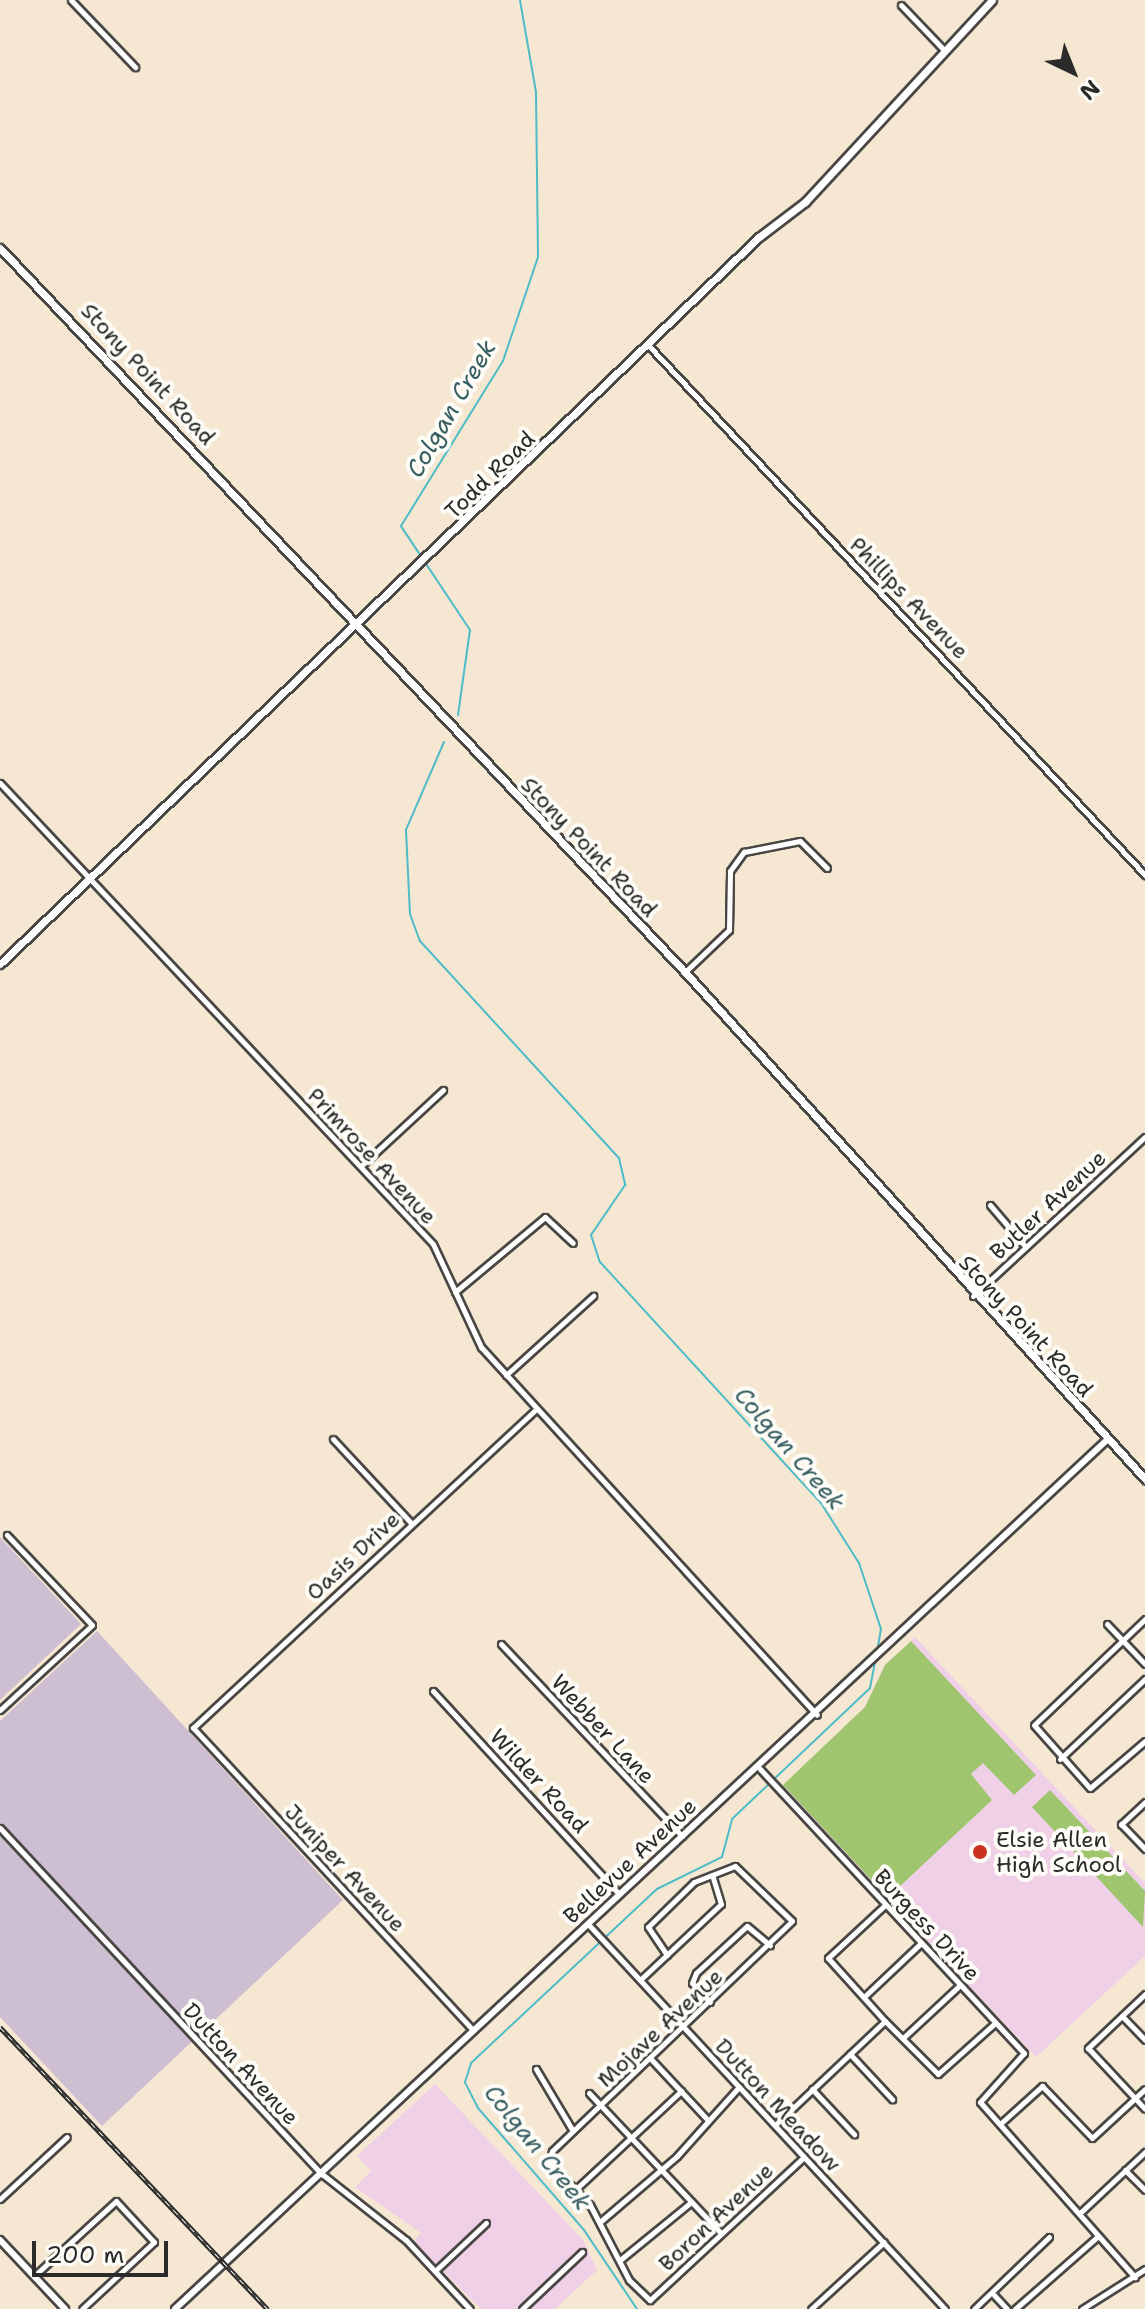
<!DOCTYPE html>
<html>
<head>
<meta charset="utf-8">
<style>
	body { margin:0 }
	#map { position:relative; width:1145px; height:2309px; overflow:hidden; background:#f6e7d2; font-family:"Shantell Sans",sans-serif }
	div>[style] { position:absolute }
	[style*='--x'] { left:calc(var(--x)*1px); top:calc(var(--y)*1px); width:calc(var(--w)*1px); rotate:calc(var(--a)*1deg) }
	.built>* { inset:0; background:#efd0e6 }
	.industrial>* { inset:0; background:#cdbed2 }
	.green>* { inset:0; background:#a0c56f }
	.stream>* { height:2px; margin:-1px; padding:0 1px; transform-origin:1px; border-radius:1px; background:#4ebcc7 }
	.roads { filter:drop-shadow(2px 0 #494744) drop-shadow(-2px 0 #494744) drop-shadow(0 2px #494744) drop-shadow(0 -2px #494744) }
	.minor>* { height:5px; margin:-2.5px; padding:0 2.5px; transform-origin:2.5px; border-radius:2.5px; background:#fff }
	.tertiary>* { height:6px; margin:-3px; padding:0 3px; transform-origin:3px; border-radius:3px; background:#fff }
	.secondary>* { height:7px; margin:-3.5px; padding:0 3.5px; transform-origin:3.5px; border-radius:3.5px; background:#fff }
	.rail>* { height:5px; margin-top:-2.5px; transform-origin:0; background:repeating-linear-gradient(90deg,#fdfcf7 0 6px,#2b2b2b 0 12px); box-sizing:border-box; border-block:2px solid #2b2b2b }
	.dots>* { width:22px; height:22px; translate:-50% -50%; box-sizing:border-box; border:4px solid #fdfcf7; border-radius:50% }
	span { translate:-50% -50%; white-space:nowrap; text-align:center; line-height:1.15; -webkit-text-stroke:8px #fdfcf7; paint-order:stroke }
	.street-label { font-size:22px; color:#2b2b2b }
	.poi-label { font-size:22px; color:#2b2b2b }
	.left { translate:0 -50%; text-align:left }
	.water-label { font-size:24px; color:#375e62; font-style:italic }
	.north { position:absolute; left:1033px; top:32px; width:80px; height:80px; -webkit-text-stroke:6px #fdfcf7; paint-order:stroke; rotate:137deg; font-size:22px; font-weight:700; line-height:32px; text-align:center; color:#2b2b2b }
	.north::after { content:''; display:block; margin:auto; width:28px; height:36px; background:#2b2b2b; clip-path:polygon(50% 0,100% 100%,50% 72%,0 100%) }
	.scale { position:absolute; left:32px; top:2241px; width:136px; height:36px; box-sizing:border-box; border:4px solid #2b2b2b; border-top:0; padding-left:10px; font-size:24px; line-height:28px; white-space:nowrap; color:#2b2b2b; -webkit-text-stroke:6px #fdfcf7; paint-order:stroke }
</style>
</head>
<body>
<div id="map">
	<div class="built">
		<i style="clip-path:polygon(915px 1637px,1145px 1883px,1145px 1956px,1036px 2057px,782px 1786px,865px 1707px,885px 1665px)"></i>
		<i style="clip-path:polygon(435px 2084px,583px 2240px,597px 2270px,555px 2309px,481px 2309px,413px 2242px,421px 2233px,355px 2187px,371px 2171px,357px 2156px)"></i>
	</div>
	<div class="industrial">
		<i style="clip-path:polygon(0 1537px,81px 1624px,0 1700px)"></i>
		<i style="clip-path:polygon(97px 1631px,343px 1900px,102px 2126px,0 2017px,0 1721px)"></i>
	</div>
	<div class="green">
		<i style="clip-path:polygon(911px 1641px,1036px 1775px,1014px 1795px,983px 1763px,971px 1774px,992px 1800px,897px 1889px,878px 1887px,783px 1785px,865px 1707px,885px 1665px)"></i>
		<i style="clip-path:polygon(1050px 1790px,1145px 1891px,1143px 1927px,1032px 1807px)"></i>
	</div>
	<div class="stream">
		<i style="--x:458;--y:715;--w:86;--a:-82"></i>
		<i style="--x:470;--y:630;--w:125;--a:-123.6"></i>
		<i style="--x:401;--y:526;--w:194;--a:-58.3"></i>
		<i style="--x:503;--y:361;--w:110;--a:-71.4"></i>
		<i style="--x:538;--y:257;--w:165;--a:-90.7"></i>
		<i style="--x:536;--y:92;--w:93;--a:-99.9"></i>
		<i style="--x:444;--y:742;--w:96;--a:113.4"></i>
		<i style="--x:406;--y:830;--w:84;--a:87.3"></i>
		<i style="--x:410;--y:914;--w:29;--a:70"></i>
		<i style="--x:420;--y:941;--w:294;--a:47.5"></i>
		<i style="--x:619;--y:1158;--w:28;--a:77"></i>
		<i style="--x:625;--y:1185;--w:60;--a:124.2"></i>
		<i style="--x:591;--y:1235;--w:28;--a:72"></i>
		<i style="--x:600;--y:1262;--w:327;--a:47.5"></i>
		<i style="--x:821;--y:1503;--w:71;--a:57.7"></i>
		<i style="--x:859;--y:1563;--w:70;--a:71.6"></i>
		<i style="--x:881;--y:1629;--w:22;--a:100"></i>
		<i style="--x:637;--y:2309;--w:95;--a:-123.9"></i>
		<i style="--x:584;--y:2230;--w:162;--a:-131"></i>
		<i style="--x:478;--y:2108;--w:29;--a:-117"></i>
		<i style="--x:465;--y:2082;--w:20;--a:-72"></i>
		<i style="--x:471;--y:2063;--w:255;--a:-43.1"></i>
		<i style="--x:657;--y:1889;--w:72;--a:-26.2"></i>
		<i style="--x:722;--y:1857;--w:39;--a:-75"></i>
		<i style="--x:732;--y:1819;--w:190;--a:-43.5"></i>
		<i style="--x:870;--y:1688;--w:31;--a:-79"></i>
	</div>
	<div class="roads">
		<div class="minor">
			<i style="--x:71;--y:0;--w:93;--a:46.3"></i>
			<i style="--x:901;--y:5;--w:64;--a:46.3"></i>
			<i style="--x:648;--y:345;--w:727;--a:46.84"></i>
			<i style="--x:0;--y:783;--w:632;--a:46.79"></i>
			<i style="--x:433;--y:1244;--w:114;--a:65"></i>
			<i style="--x:481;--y:1347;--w:498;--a:47.6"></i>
			<i style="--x:685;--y:972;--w:61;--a:-43.7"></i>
			<i style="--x:729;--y:930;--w:59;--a:-89"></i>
			<i style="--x:730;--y:871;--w:24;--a:-54"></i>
			<i style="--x:744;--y:852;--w:57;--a:-11.1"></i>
			<i style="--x:800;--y:841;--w:38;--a:45"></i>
			<i style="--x:361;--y:1166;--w:112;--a:-42.8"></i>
			<i style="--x:990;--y:1205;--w:55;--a:49.4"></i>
			<i style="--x:455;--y:1292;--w:117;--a:-39.8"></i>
			<i style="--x:545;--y:1217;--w:38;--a:43"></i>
			<i style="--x:973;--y:1296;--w:234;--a:-42.8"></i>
			<i style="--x:506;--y:1375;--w:118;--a:-42.2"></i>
			<i style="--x:333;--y:1439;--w:115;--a:47.1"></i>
			<i style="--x:1145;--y:1619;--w:153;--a:136.3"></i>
			<i style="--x:1034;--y:1725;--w:84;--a:48.4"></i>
			<i style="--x:1090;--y:1788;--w:72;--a:-40.5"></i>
			<i style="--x:1107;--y:1624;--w:55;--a:46.5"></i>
			<i style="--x:501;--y:1644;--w:264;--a:46.7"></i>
			<i style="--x:433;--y:1691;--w:275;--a:47.5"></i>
			<i style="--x:0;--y:1710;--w:125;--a:-42.7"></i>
			<i style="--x:92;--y:1625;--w:124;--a:-133.4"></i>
			<i style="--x:1060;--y:1759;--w:117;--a:-43.3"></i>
			<i style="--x:760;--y:1769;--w:388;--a:47.1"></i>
			<i style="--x:1024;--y:2053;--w:66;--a:131.9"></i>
			<i style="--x:980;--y:2102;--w:234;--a:48.5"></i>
			<i style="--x:1145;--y:1802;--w:33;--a:137"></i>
			<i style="--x:1121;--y:1824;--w:35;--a:46"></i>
			<i style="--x:0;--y:1828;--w:473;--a:47.1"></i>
			<i style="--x:322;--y:2174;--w:107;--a:38.2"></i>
			<i style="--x:406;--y:2240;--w:94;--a:47.2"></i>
			<i style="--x:885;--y:1905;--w:78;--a:137.1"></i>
			<i style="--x:828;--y:1958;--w:85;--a:47.9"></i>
			<i style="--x:885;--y:2021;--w:75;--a:45"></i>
			<i style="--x:938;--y:2074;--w:76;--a:-41.8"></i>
			<i style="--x:588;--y:1924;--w:525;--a:47.16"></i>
			<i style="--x:667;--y:1955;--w:34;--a:-124"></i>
			<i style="--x:648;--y:1927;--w:64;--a:-44.4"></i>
			<i style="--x:694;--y:1882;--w:44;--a:-21.3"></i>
			<i style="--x:735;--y:1866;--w:79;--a:44"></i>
			<i style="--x:792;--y:1921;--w:332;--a:136.2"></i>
			<i style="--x:552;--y:2151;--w:11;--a:105"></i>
			<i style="--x:549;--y:2162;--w:59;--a:46.4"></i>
			<i style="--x:590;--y:2205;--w:85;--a:62.5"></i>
			<i style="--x:629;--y:2280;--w:29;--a:44"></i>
			<i style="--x:650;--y:2300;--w:210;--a:-42.9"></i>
			<i style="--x:640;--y:1980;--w:111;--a:-43.2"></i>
			<i style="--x:721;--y:1904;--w:30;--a:-107"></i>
			<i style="--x:1145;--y:1994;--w:79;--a:136.5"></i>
			<i style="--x:1088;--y:2048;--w:83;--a:46.9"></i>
			<i style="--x:865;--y:1996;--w:77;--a:-43.4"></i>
			<i style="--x:710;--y:2002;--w:26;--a:-133"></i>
			<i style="--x:692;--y:1983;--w:11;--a:-68"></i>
			<i style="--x:696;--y:1973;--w:69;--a:-42.7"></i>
			<i style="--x:747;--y:1926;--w:30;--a:40"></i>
			<i style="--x:1122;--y:2016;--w:33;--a:46"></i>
			<i style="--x:473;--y:2030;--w:412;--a:-132.8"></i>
			<i style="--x:193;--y:1728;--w:468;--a:-42.9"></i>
			<i style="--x:903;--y:2038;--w:78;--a:-42.9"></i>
			<i style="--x:850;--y:2054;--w:62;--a:47"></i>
			<i style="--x:650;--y:2058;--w:82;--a:47"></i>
			<i style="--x:536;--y:2069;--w:72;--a:59.2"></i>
			<i style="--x:812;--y:2089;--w:62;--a:47"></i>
			<i style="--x:589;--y:2093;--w:192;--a:46.7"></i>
			<i style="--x:1000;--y:2124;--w:57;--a:-42.1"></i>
			<i style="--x:1042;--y:2086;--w:72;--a:46.1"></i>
			<i style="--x:1092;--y:2138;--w:72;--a:-42.8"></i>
			<i style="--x:775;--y:2125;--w:151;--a:-43.4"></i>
			<i style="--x:1125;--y:2170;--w:28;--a:45"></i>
			<i style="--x:576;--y:2189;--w:144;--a:-43"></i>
			<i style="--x:0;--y:2199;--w:91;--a:-42.8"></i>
			<i style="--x:1081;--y:2212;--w:88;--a:-43.2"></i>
			<i style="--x:601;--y:2221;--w:100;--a:-40.5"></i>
			<i style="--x:677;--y:2156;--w:93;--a:-48.1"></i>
			<i style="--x:620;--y:2260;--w:92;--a:-39.2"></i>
			<i style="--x:435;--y:2271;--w:70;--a:-43.3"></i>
			<i style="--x:34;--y:2276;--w:111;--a:-42.4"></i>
			<i style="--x:116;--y:2201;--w:56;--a:47.2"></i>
			<i style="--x:154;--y:2242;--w:98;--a:137.1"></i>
			<i style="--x:994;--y:2295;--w:19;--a:47"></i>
			<i style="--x:522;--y:2309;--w:83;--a:-43.5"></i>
			<i style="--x:811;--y:2309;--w:99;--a:-42.5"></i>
			<i style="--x:974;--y:2309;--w:104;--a:-43.8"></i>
			<i style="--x:1015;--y:2309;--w:109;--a:-41.3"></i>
			<i style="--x:1082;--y:2309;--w:75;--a:-32.4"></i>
		</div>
		<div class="tertiary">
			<i style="--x:0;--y:2240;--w:95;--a:46.7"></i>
			<i style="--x:175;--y:2309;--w:1276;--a:-43"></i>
		</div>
		<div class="secondary">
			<i style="--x:0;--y:248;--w:997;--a:46.59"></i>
			<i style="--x:685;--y:972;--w:685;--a:47.78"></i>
			<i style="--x:0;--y:964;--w:1051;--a:-43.77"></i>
			<i style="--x:759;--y:237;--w:58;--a:-37.3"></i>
			<i style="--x:805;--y:202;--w:275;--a:-47.2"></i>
		</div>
	</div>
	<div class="rail">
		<i style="--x:0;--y:2027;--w:389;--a:46.5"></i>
	</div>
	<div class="dots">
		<i style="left:980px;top:1852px;background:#c8321e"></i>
	</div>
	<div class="street-label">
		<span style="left:148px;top:374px;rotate:47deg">Stony Point Road</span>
		<span style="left:490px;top:475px;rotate:-44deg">Todd Road</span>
		<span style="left:909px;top:598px;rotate:46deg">Phillips Avenue</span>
		<span style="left:589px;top:847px;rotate:46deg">Stony Point Road</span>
		<span style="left:372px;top:1156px;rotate:47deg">Primrose Avenue</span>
		<span style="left:1048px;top:1205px;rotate:-43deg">Butler Avenue</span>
		<span style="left:1026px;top:1326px;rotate:47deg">Stony Point Road</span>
		<span style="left:353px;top:1556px;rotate:-43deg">Oasis Drive</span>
		<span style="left:603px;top:1729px;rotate:47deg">Webber Lane</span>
		<span style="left:539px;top:1781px;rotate:47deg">Wilder Road</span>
		<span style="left:630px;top:1861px;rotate:-43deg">Bellevue Avenue</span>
		<span style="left:345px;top:1868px;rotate:47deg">Juniper Avenue</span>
		<span style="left:927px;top:1925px;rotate:47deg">Burgess Drive</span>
		<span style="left:660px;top:2028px;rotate:-43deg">Mojave Avenue</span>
		<span style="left:241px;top:2064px;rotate:47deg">Dutton Avenue</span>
		<span style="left:778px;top:2105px;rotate:47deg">Dutton Meadow</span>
		<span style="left:716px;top:2217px;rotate:-43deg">Boron Avenue</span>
	</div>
	<div class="poi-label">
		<span class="left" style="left:996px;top:1852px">Elsie Allen<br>High School</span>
	</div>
	<div class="water-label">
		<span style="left:452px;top:409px;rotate:-60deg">Colgan Creek</span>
		<span style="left:789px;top:1449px;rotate:49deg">Colgan Creek</span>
		<span style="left:537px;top:2148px;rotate:51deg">Colgan Creek</span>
	</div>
	<div class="north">N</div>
	<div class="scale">200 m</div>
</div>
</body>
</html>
